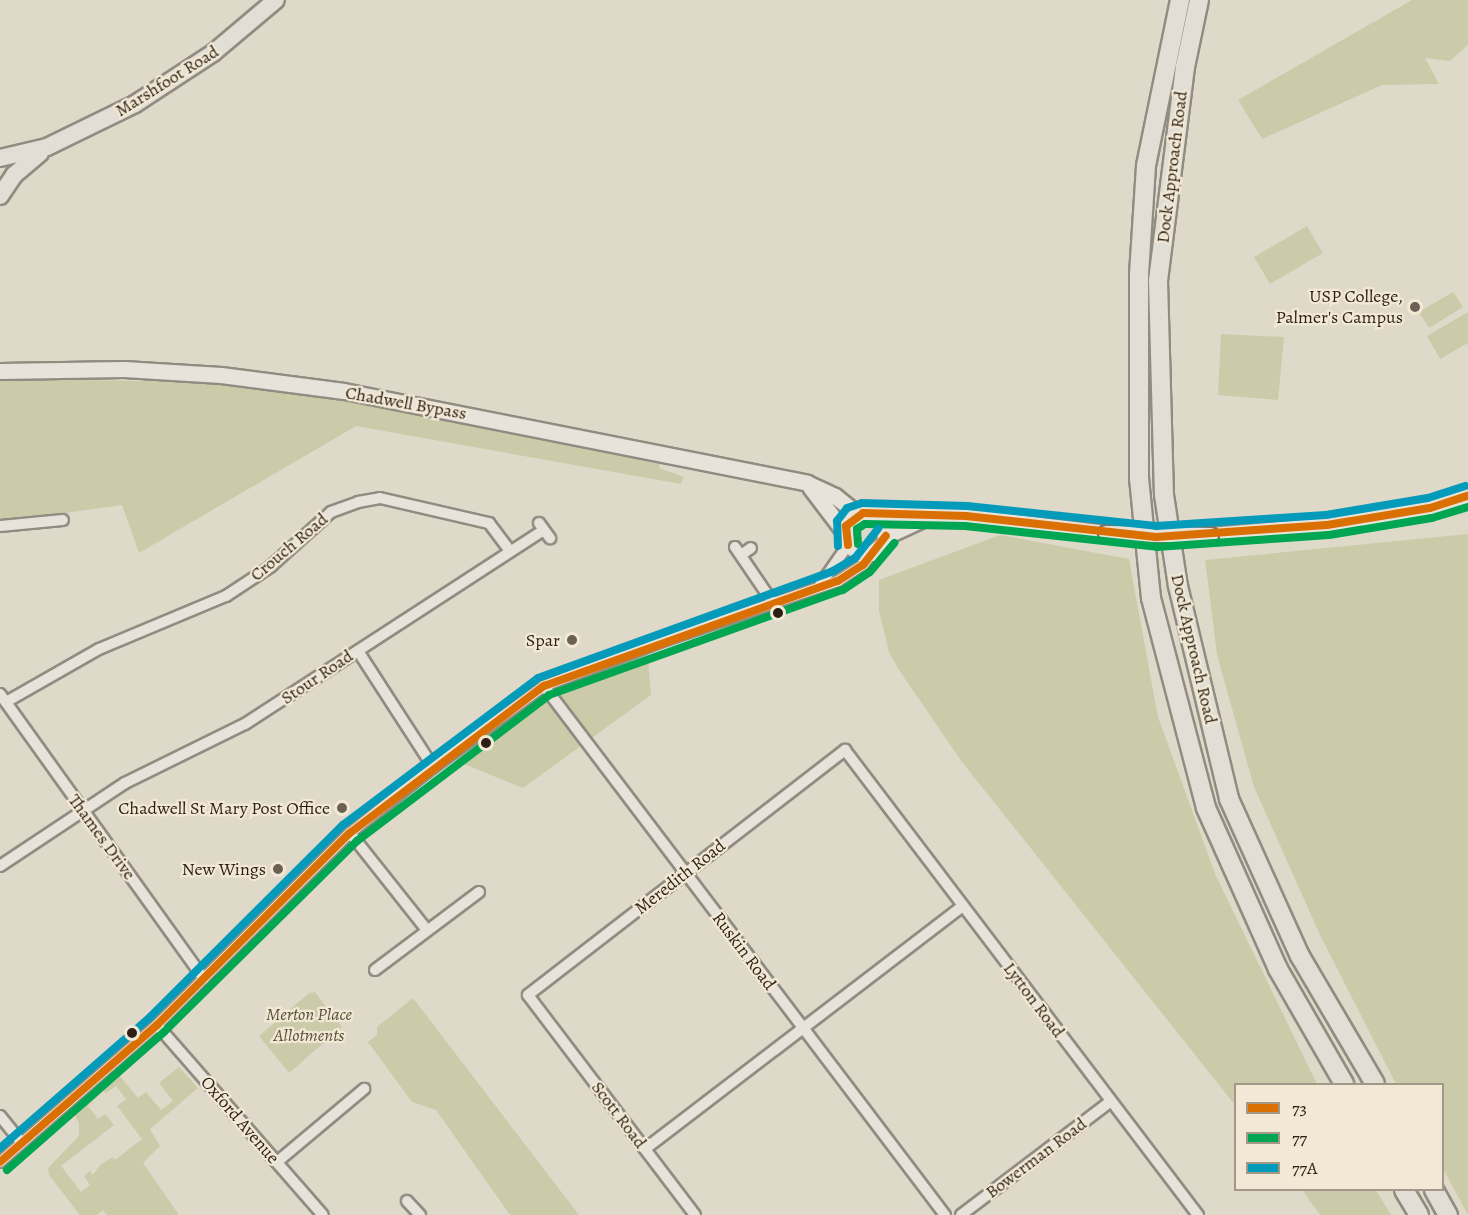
<!DOCTYPE html>
<html>
<head>
<meta charset="utf-8">
<style>
	body { margin:0 }
	#map { position:relative; width:1468px; height:1215px; overflow:hidden; background:#dfd9c9; font-family:Alegreya,serif }
	div>[style] { position:absolute }
	[style*='--x'] { left:calc(var(--x)*1px); top:calc(var(--y)*1px); width:calc(var(--w)*1px); rotate:calc(var(--a)*1deg) }
	.green>* { inset:0; background:#cccba9 }
	.roads { filter:drop-shadow(2px 0 #918c82) drop-shadow(-2px 0 #918c82) drop-shadow(0 2px #918c82) drop-shadow(0 -2px #918c82) }
	.minor>* { height:10px; margin:-5px; padding:0 5px; transform-origin:5px; border-radius:5px; background:#e7e3db }
	.secondary>* { height:15px; margin:-7.5px; padding:0 7.5px; transform-origin:7.5px; border-radius:7.5px; background:#e7e3db }
	.primary>* { height:16px; margin:-8px; padding:0 8px; transform-origin:8px; border-radius:8px; background:#e2ded5 }
	.trunk>* { height:18px; margin:-9px; padding:0 9px; transform-origin:9px; border-radius:9px; background:#e2ded5 }
	.bridges { filter:drop-shadow(2px 0 #797369) drop-shadow(-2px 0 #797369) drop-shadow(0 2px #797369) drop-shadow(0 -2px #797369) }
	.secondary-bridge>* { height:15px; margin:-7.5px; padding:0 7.5px; transform-origin:7.5px; border-radius:7.5px; background:#e7e3db }
	.bus-1>* { height:8px; margin:-4px; padding:0 4px; transform-origin:4px; border-radius:4px; background:#db7002 }
	.bus-2>* { height:8px; margin:-4px; padding:0 4px; transform-origin:4px; border-radius:4px; background:#00a651 }
	.bus-3>* { height:8px; margin:-4px; padding:0 4px; transform-origin:4px; border-radius:4px; background:#049bbb }
	.dots>* { width:16px; height:16px; translate:-50% -50%; box-sizing:border-box; border:3px solid #f1e9d5; border-radius:50% }
	span { translate:-50% -50%; white-space:nowrap; text-align:center; line-height:1.15; -webkit-text-stroke:4.5px #f1e9d5; paint-order:stroke }
	.street-label { font-size:18px; color:#2d1f13 }
	.poi-label { font-size:18px; color:#2d1f13 }
	.right { translate:-100% -50%; text-align:right }
	.park-label { font-size:18px; color:#584f38; font-style:italic }
	.legend { position:absolute; left:1234px; top:1083px; width:210px; height:108px; box-sizing:border-box; background:#f1e9d5; border:2px solid #a39887; margin:0; padding:8px 10px; list-style:none; font-size:18px; color:#2d1f13 }
	.legend li { display:flex; align-items:center; gap:12px; height:30px }
	.legend b { width:30px; border:2px solid #a39887 }
</style>
</head>
<body>
<div id="map">
	<div class="green">
		<i style="clip-path:polygon(1412px 0,1468px 0,1468px 45px,1450px 61px,1425px 58px,1439px 84px,1382px 85px,1262px 139px,1238px 100px)"></i>
		<i style="clip-path:polygon(1307px 226px,1323px 253px,1270px 284px,1254px 257px)"></i>
		<i style="clip-path:polygon(1453px 292px,1463px 307px,1429px 328px,1419px 312px)"></i>
		<i style="clip-path:polygon(1468px 312px,1468px 343px,1440px 359px,1427px 336px)"></i>
		<i style="clip-path:polygon(1221px 334px,1284px 337px,1278px 400px,1218px 395px)"></i>
		<i style="clip-path:polygon(0 379px,218px 382px,341px 399px,660px 464px,659px 468px,684px 477px,681px 484px,356px 426px,139px 553px,122px 505px,0 522px)"></i>
		<i style="clip-path:polygon(1468px 534px,1468px 1215px,1443px 1169px,1442px 1084px,1396px 1084px,1320px 935px,1254px 787px,1217px 655px,1205px 560px)"></i>
		<i style="clip-path:polygon(1000px 535px,1129px 559px,1158px 717px,1216px 876px,1317px 1084px,1236px 1084px,1235px 1105px,962px 762px,899px 670px,889px 652px,879px 611px,879px 580px)"></i>
		<i style="clip-path:polygon(647px 647px,651px 695px,523px 788px,447px 757px,544px 686px)"></i>
		<i style="clip-path:polygon(315px 992px,342px 1027px,289px 1073px,259px 1036px,308px 994px)"></i>
		<i style="clip-path:polygon(413px 998px,579px 1215px,510px 1215px,436px 1110px,412px 1102px,368px 1042px,377px 1035px,377px 1027px)"></i>
		<i style="clip-path:polygon(evenodd,179px 1067px,198px 1088px,150px 1129px,160px 1146px,143px 1163px,179px 1215px,107px 1215px,103px 1210px,97px 1215px,80px 1215px,49px 1175px,48px 1168px,79px 1136px,79px 1123px,72px 1111px,117px 1073px,138px 1098px,146px 1092px,161px 1110px,173px 1101px,159px 1083px,179px 1067px,116px 1086px,126px 1099px,117px 1106px,142px 1139px,115px 1160px,113px 1157px,100px 1165px,93px 1175px,90px 1171px,84px 1176px,90px 1185px,81px 1192px,61px 1166px,114px 1125px,105px 1114px,98px 1119px,88px 1106px,103px 1091px,106px 1093px,116px 1086px)"></i>
		<i style="clip-path:polygon(1302px 1190px,1376px 1190px,1391px 1215px,1320px 1215px)"></i>
	</div>
	<div class="roads">
		<div class="minor">
			<i style="--x:539;--y:523;--w:19;--a:54"></i>
			<i style="--x:0;--y:526;--w:63;--a:-5.4"></i>
			<i style="--x:735;--y:547;--w:68;--a:55.8"></i>
			<i style="--x:741;--y:555;--w:12;--a:-35"></i>
			<i style="--x:820;--y:585;--w:49;--a:-55"></i>
			<i style="--x:358;--y:651;--w:138;--a:57.1"></i>
			<i style="--x:544;--y:686;--w:664;--a:52.84"></i>
			<i style="--x:0;--y:694;--w:350;--a:54.4"></i>
			<i style="--x:6;--y:702;--w:107;--a:-29.7"></i>
			<i style="--x:99;--y:649;--w:138;--a:-22.7"></i>
			<i style="--x:226;--y:596;--w:53;--a:-33.4"></i>
			<i style="--x:270;--y:567;--w:82;--a:-42"></i>
			<i style="--x:331;--y:512;--w:29;--a:-20"></i>
			<i style="--x:358;--y:502;--w:22;--a:-10"></i>
			<i style="--x:380;--y:498;--w:112;--a:12.9"></i>
			<i style="--x:489;--y:523;--w:35;--a:53"></i>
			<i style="--x:350;--y:833;--w:124;--a:51.6"></i>
			<i style="--x:0;--y:866;--w:150;--a:-33.6"></i>
			<i style="--x:125;--y:783;--w:134;--a:-26.2"></i>
			<i style="--x:245;--y:724;--w:356;--a:-33"></i>
			<i style="--x:375;--y:970;--w:130;--a:-36.9"></i>
			<i style="--x:157;--y:1025;--w:252;--a:48.9"></i>
			<i style="--x:0;--y:1116;--w:33;--a:51"></i>
			<i style="--x:645;--y:1149;--w:400;--a:-37.4"></i>
			<i style="--x:0;--y:1162;--w:208;--a:-41.1"></i>
			<i style="--x:157;--y:1025;--w:272;--a:-44.9"></i>
			<i style="--x:350;--y:833;--w:106;--a:-38.5"></i>
			<i style="--x:433;--y:767;--w:137;--a:-36.1"></i>
			<i style="--x:544;--y:686;--w:126;--a:-20.9"></i>
			<i style="--x:662;--y:641;--w:186;--a:-18.8"></i>
			<i style="--x:838;--y:581;--w:30;--a:-33"></i>
			<i style="--x:863;--y:565;--w:15;--a:-53"></i>
			<i style="--x:277;--y:1162;--w:114;--a:-40"></i>
			<i style="--x:407;--y:1201;--w:19;--a:47"></i>
			<i style="--x:695;--y:1215;--w:276;--a:-127.2"></i>
			<i style="--x:528;--y:995;--w:401;--a:-37.7"></i>
			<i style="--x:845;--y:750;--w:584;--a:52.8"></i>
			<i style="--x:961;--y:1215;--w:188;--a:-37.2"></i>
		</div>
		<div class="secondary">
			<i style="--x:0;--y:371;--w:124;--a:-0.9"></i>
			<i style="--x:124;--y:369;--w:97;--a:3.5"></i>
			<i style="--x:221;--y:375;--w:124;--a:7.4"></i>
			<i style="--x:344;--y:391;--w:472;--a:11.2"></i>
			<i style="--x:807;--y:483;--w:31;--a:25"></i>
			<i style="--x:835;--y:496;--w:28;--a:39"></i>
			<i style="--x:810;--y:487;--w:58;--a:52.7"></i>
			<i style="--x:873;--y:514;--w:14;--a:39"></i>
			<i style="--x:884;--y:523;--w:19;--a:87"></i>
			<i style="--x:885;--y:542;--w:17;--a:140"></i>
			<i style="--x:872;--y:553;--w:13;--a:180"></i>
			<i style="--x:859;--y:553;--w:14;--a:-144"></i>
			<i style="--x:848;--y:545;--w:12;--a:-104"></i>
			<i style="--x:845;--y:533;--w:13;--a:-72"></i>
			<i style="--x:849;--y:521;--w:16;--a:-30"></i>
			<i style="--x:863;--y:513;--w:103;--a:1.7"></i>
			<i style="--x:966;--y:516;--w:141;--a:6.9"></i>
			<i style="--x:1210;--y:535;--w:117;--a:-4.9"></i>
			<i style="--x:1327;--y:525;--w:104;--a:-9.4"></i>
			<i style="--x:1430;--y:508;--w:40;--a:-18"></i>
			<i style="--x:886;--y:536;--w:40;--a:-25"></i>
		</div>
		<div class="primary">
			<i style="--x:0;--y:158;--w:48;--a:-13.2"></i>
			<i style="--x:47;--y:147;--w:98;--a:-26"></i>
			<i style="--x:135;--y:104;--w:93;--a:-33.2"></i>
			<i style="--x:213;--y:53;--w:82;--a:-40.1"></i>
			<i style="--x:0;--y:196;--w:25;--a:-56"></i>
			<i style="--x:14;--y:175;--w:34;--a:-40"></i>
		</div>
		<div class="trunk">
			<i style="--x:1180;--y:0;--w:169;--a:101.6"></i>
			<i style="--x:1146;--y:166;--w:109;--a:93.7"></i>
			<i style="--x:1139;--y:275;--w:203;--a:90"></i>
			<i style="--x:1139;--y:478;--w:121;--a:84.3"></i>
			<i style="--x:1151;--y:598;--w:217;--a:75.3"></i>
			<i style="--x:1206;--y:808;--w:176;--a:65.9"></i>
			<i style="--x:1278;--y:969;--w:133;--a:60.1"></i>
			<i style="--x:1199;--y:0;--w:68;--a:101.8"></i>
			<i style="--x:1185;--y:67;--w:216;--a:97.2"></i>
			<i style="--x:1158;--y:281;--w:214;--a:88.4"></i>
			<i style="--x:1164;--y:495;--w:92;--a:81.3"></i>
			<i style="--x:1178;--y:586;--w:219;--a:76.5"></i>
			<i style="--x:1229;--y:799;--w:172;--a:65.7"></i>
			<i style="--x:1300;--y:956;--w:148;--a:59.6"></i>
			<i style="--x:1404;--y:1190;--w:29;--a:59"></i>
			<i style="--x:1434;--y:1190;--w:29;--a:61"></i>
		</div>
	</div>
	<div class="bridges">
		<div class="secondary-bridge">
			<i style="--x:1106;--y:533;--w:104;--a:1.1"></i>
		</div>
	</div>
	<div class="bus-1">
		<i style="--x:848;--y:545;--w:19;--a:-96"></i>
		<i style="--x:846;--y:526;--w:21;--a:-37"></i>
		<i style="--x:863;--y:513;--w:103;--a:1.7"></i>
		<i style="--x:966;--y:516;--w:191;--a:6.3"></i>
		<i style="--x:1156;--y:537;--w:171;--a:-4"></i>
		<i style="--x:1327;--y:525;--w:104;--a:-9.4"></i>
		<i style="--x:1430;--y:508;--w:40;--a:-18"></i>
		<i style="--x:0;--y:1162;--w:208;--a:-41.1"></i>
		<i style="--x:157;--y:1025;--w:272;--a:-44.9"></i>
		<i style="--x:350;--y:833;--w:243;--a:-37.2"></i>
		<i style="--x:544;--y:686;--w:312;--a:-19.7"></i>
		<i style="--x:838;--y:581;--w:30;--a:-33"></i>
		<i style="--x:863;--y:565;--w:37;--a:-52"></i>
	</div>
	<div class="bus-2">
		<i style="--x:858;--y:544;--w:15;--a:-94"></i>
		<i style="--x:857;--y:529;--w:9;--a:-32"></i>
		<i style="--x:865;--y:524;--w:100;--a:1.1"></i>
		<i style="--x:965;--y:526;--w:193;--a:6.2"></i>
		<i style="--x:1157;--y:547;--w:172;--a:-4"></i>
		<i style="--x:1329;--y:535;--w:104;--a:-9.4"></i>
		<i style="--x:1432;--y:518;--w:38;--a:-17"></i>
		<i style="--x:7;--y:1170;--w:209;--a:-41.3"></i>
		<i style="--x:164;--y:1032;--w:272;--a:-44.7"></i>
		<i style="--x:357;--y:841;--w:241;--a:-37.2"></i>
		<i style="--x:549;--y:695;--w:312;--a:-19.7"></i>
		<i style="--x:843;--y:590;--w:32;--a:-34"></i>
		<i style="--x:870;--y:572;--w:38;--a:-50"></i>
	</div>
	<div class="bus-3">
		<i style="--x:838;--y:546;--w:25;--a:-92"></i>
		<i style="--x:837;--y:521;--w:16;--a:-52"></i>
		<i style="--x:847;--y:508;--w:16;--a:-18"></i>
		<i style="--x:862;--y:503;--w:105;--a:1.6"></i>
		<i style="--x:967;--y:506;--w:190;--a:6"></i>
		<i style="--x:1156;--y:526;--w:170;--a:-3.7"></i>
		<i style="--x:1326;--y:515;--w:103;--a:-9.5"></i>
		<i style="--x:1428;--y:498;--w:39;--a:-18"></i>
		<i style="--x:0;--y:1148;--w:199;--a:-41.1"></i>
		<i style="--x:150;--y:1017;--w:272;--a:-44.9"></i>
		<i style="--x:343;--y:825;--w:244;--a:-37"></i>
		<i style="--x:538;--y:678;--w:314;--a:-19.9"></i>
		<i style="--x:833;--y:571;--w:27;--a:-31"></i>
		<i style="--x:856;--y:557;--w:36;--a:-52"></i>
	</div>
	<div class="dots">
		<i style="left:1415px;top:307px;background:#6b6053"></i>
		<i style="left:778px;top:613px;background:#2d1f13"></i>
		<i style="left:572px;top:640px;background:#6b6053"></i>
		<i style="left:486px;top:743px;background:#2d1f13"></i>
		<i style="left:342px;top:808px;background:#6b6053"></i>
		<i style="left:278px;top:869px;background:#6b6053"></i>
		<i style="left:132px;top:1033px;background:#2d1f13"></i>
	</div>
	<div class="street-label">
		<span style="left:167px;top:81px;rotate:-32deg">Marshfoot Road</span>
		<span style="left:1172px;top:167px;rotate:-83deg">Dock Approach Road</span>
		<span style="left:406px;top:403px;rotate:10deg">Chadwell Bypass</span>
		<span style="left:289px;top:547px;rotate:-40deg">Crouch Road</span>
		<span style="left:1194px;top:649px;rotate:77deg">Dock Approach Road</span>
		<span style="left:317px;top:677px;rotate:-34deg">Stour Road</span>
		<span style="left:102px;top:837px;rotate:54deg">Thames Drive</span>
		<span style="left:680px;top:877px;rotate:-38deg">Meredith Road</span>
		<span style="left:744px;top:951px;rotate:53deg">Ruskin Road</span>
		<span style="left:1034px;top:1000px;rotate:53deg">Lytton Road</span>
		<span style="left:619px;top:1115px;rotate:53deg">Scott Road</span>
		<span style="left:240px;top:1120px;rotate:49deg">Oxford Avenue</span>
		<span style="left:1036px;top:1158px;rotate:-37deg">Bowerman Road</span>
	</div>
	<div class="poi-label">
		<span class="right" style="left:1403px;top:307px">USP College,<br>Palmer's Campus</span>
		<span class="right" style="left:560px;top:640px">Spar</span>
		<span class="right" style="left:330px;top:808px">Chadwell St Mary Post Office</span>
		<span class="right" style="left:266px;top:869px">New Wings</span>
	</div>
	<div class="park-label">
		<span style="left:309px;top:1025px">Merton Place<br>Allotments</span>
	</div>
	<ul class="legend">
	<li><b style="height:8px;background:#db7002"></b>73</li>
	<li><b style="height:8px;background:#00a651"></b>77</li>
	<li><b style="height:8px;background:#049bbb"></b>77A</li>
	</ul>
</div>
</body>
</html>
